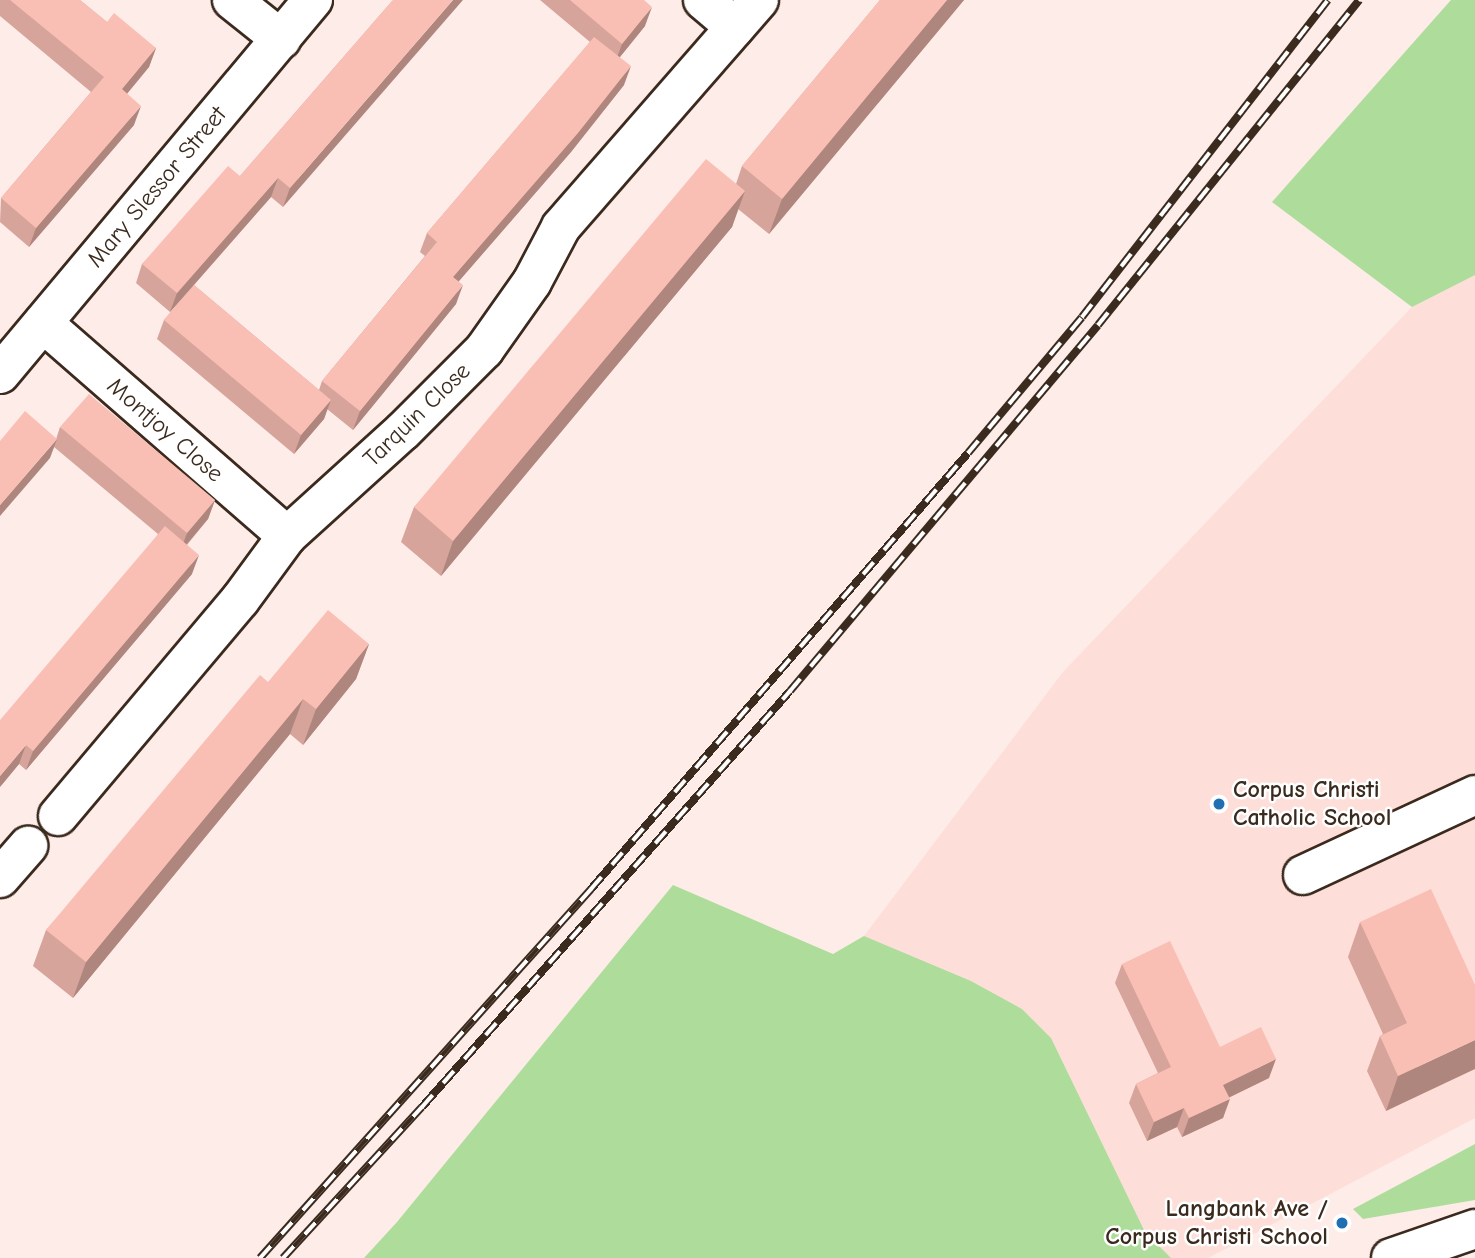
<!DOCTYPE html>
<html>
<head>
<meta charset="utf-8">
<style>
	body { margin:0 }
	#map { position:relative; width:1475px; height:1258px; overflow:hidden; background:#feece8; font-family:"Comic Neue",sans-serif }
	div>[style] { position:absolute }
	[style*='--x'] { left:calc(var(--x)*1px); top:calc(var(--y)*1px); width:calc(var(--w)*1px); rotate:calc(var(--a)*1deg) }
	.built>* { inset:0; background:#fdded8 }
	.green>* { inset:0; background:#addc9b }
	.roads { filter:drop-shadow(2px 0 #3b2a1e) drop-shadow(-2px 0 #3b2a1e) drop-shadow(0 2px #3b2a1e) drop-shadow(0 -2px #3b2a1e) }
	.minor>* { height:38px; margin:-19px; padding:0 19px; transform-origin:19px; border-radius:19px; background:#fff }
	.rail>* { height:8px; margin-top:-4px; transform-origin:0; background:repeating-linear-gradient(90deg,#fff 0 16px,#3b2a1e 0 32px); box-sizing:border-box; border-block:2px solid #3b2a1e }
	.wall>* { inset:0; background:#d7a49b }
	.shaded-wall>* { inset:0; background:#af867e }
	.building>* { inset:0; background:#fabfb4 }
	.dots>* { width:19px; height:19px; translate:-50% -50%; box-sizing:border-box; border:4px solid #fff; border-radius:50% }
	span { translate:-50% -50%; white-space:nowrap; text-align:center; line-height:1.15; -webkit-text-stroke:5px #fff; paint-order:stroke }
	.street-label { font-size:24px; color:#3b2a1e }
	.poi-label { font-size:24px; color:#3b2a1e; font-weight:700 }
	.left { translate:0 -50%; text-align:left }
	.right { translate:-100% -50%; text-align:right }
</style>
</head>
<body>
<div id="map">
	<div class="built">
		<i style="clip-path:polygon(1475px 275px,1475px 1118px,1208px 1258px,1171px 1258px,1145px 1232px,1051px 1038px,1022px 1009px,971px 981px,864px 936px,1063px 672px,1412px 307px)"></i>
	</div>
	<div class="green">
		<i style="clip-path:polygon(1451px 0,1475px 0,1475px 275px,1412px 307px,1272px 202px)"></i>
		<i style="clip-path:polygon(673px 885px,833px 954px,864px 936px,971px 981px,1022px 1009px,1051px 1038px,1145px 1232px,1171px 1258px,364px 1258px,397px 1222px)"></i>
		<i style="clip-path:polygon(1475px 1144px,1475px 1200px,1363px 1219px,1353px 1209px)"></i>
	</div>
	<div class="roads">
		<div class="minor">
			<i style="--x:232;--y:0;--w:63;--a:38.5"></i>
			<i style="--x:703;--y:0;--w:42;--a:40.2"></i>
			<i style="--x:43;--y:323;--w:324;--a:41.1"></i>
			<i style="--x:0;--y:374;--w:488;--a:-50.1"></i>
			<i style="--x:58;--y:816;--w:282;--a:-49.9"></i>
			<i style="--x:240;--y:600;--w:79;--a:-53.7"></i>
			<i style="--x:287;--y:536;--w:156;--a:-42.2"></i>
			<i style="--x:403;--y:431;--w:115;--a:-45"></i>
			<i style="--x:484;--y:350;--w:83;--a:-54.8"></i>
			<i style="--x:532;--y:282;--w:62;--a:-62.2"></i>
			<i style="--x:561;--y:227;--w:301;--a:-48.9"></i>
			<i style="--x:1303;--y:875;--w:190;--a:-24.9"></i>
			<i style="--x:0;--y:878;--w:43;--a:-48.8"></i>
			<i style="--x:1391;--y:1258;--w:89;--a:-19"></i>
		</div>
	</div>
	<div class="rail">
		<i style="--x:260;--y:1258;--w:496;--a:-48.1"></i>
		<i style="--x:591;--y:889;--w:576;--a:-49.15"></i>
		<i style="--x:968;--y:453;--w:177;--a:-50"></i>
		<i style="--x:1082;--y:317;--w:401;--a:-52.2"></i>
		<i style="--x:283;--y:1258;--w:205;--a:-47.4"></i>
		<i style="--x:422;--y:1107;--w:555;--a:-48.5"></i>
		<i style="--x:790;--y:691;--w:478;--a:-49.9"></i>
		<i style="--x:1098;--y:325;--w:417;--a:-51.2"></i>
	</div>
	<div class="wall">
		<i style="clip-path:polygon(0 0,80px 0,107px 22px,156px 48px,149px 67px,127px 94px,134px 125px,29px 247px,0 222px,1px 198px,91px 92px,0 16px)"></i>
		<i style="clip-path:polygon(393px 0,283px 207px,271px 197px,194px 285px,319px 390px,322px 381px,425px 256px,420px 252px,427px 233px,590px 42px,540px 0,644px 0,645px 26px,620px 57px,624px 85px,571px 152px,459px 281px,456px 304px,353px 430px,327px 409px,324px 419px,294px 454px,157px 339px,164px 320px,192px 287px,170px 312px,136px 283px,142px 264px,240px 176px)"></i>
		<i style="clip-path:polygon(880px 0,964px 0,769px 234px,738px 209px,732px 227px,441px 576px,401px 542px,414px 507px,736px 184px,742px 166px)"></i>
		<i style="clip-path:polygon(60px 427px,215px 500px,208px 519px,187px 545px,192px 574px,26px 770px,19px 764px,0 787px,158px 534px,54px 447px,50px 458px)"></i>
		<i style="clip-path:polygon(369px 644px,356px 679px,303px 745px,290px 734px,73px 998px,33px 966px,46px 930px,268px 682px)"></i>
		<i style="clip-path:polygon(1360px 922px,1475px 985px,1386px 1111px,1367px 1071px,1380px 1036px,1383px 1034px,1348px 957px)"></i>
		<i style="clip-path:polygon(1122px 964px,1220px 1047px,1269px 1078px,1229px 1097px,1223px 1118px,1182px 1137px,1177px 1127px,1147px 1141px,1129px 1103px,1136px 1084px,1158px 1073px,1115px 983px)"></i>
	</div>
	<div class="shaded-wall">
		<i style="clip-path:polygon(453px 0,463px 0,283px 207px,290px 188px)"></i>
		<i style="clip-path:polygon(947px 0,964px 0,769px 234px,782px 199px)"></i>
		<i style="clip-path:polygon(652px 7px,645px 26px,615px 63px,622px 44px)"></i>
		<i style="clip-path:polygon(156px 48px,149px 67px,115px 108px,122px 89px)"></i>
		<i style="clip-path:polygon(631px 66px,624px 85px,571px 152px,446px 296px,453px 277px)"></i>
		<i style="clip-path:polygon(141px 106px,134px 125px,29px 247px,36px 228px)"></i>
		<i style="clip-path:polygon(278px 178px,271px 197px,170px 312px,177px 293px)"></i>
		<i style="clip-path:polygon(745px 191px,732px 227px,441px 576px,453px 541px)"></i>
		<i style="clip-path:polygon(463px 285px,456px 304px,353px 430px,360px 411px)"></i>
		<i style="clip-path:polygon(331px 400px,324px 419px,294px 454px,301px 435px)"></i>
		<i style="clip-path:polygon(57px 439px,50px 458px,0 516px,0 505px)"></i>
		<i style="clip-path:polygon(215px 500px,208px 519px,180px 552px,187px 533px)"></i>
		<i style="clip-path:polygon(199px 555px,192px 574px,26px 770px,33px 751px)"></i>
		<i style="clip-path:polygon(369px 644px,356px 679px,303px 745px,316px 709px)"></i>
		<i style="clip-path:polygon(303px 699px,290px 734px,73px 998px,86px 962px)"></i>
		<i style="clip-path:polygon(26px 745px,19px 764px,0 787px,0 776px)"></i>
		<i style="clip-path:polygon(1475px 1040px,1475px 1069px,1386px 1111px,1398px 1076px)"></i>
		<i style="clip-path:polygon(1276px 1059px,1269px 1078px,1216px 1104px,1223px 1085px)"></i>
		<i style="clip-path:polygon(1230px 1099px,1223px 1118px,1182px 1137px,1189px 1118px)"></i>
		<i style="clip-path:polygon(1184px 1108px,1177px 1127px,1147px 1141px,1154px 1122px)"></i>
	</div>
	<div class="building">
		<i style="clip-path:polygon(10px 0,80px 0,107px 22px,114px 13px,156px 48px,122px 89px,141px 106px,36px 228px,1px 198px,104px 77px)"></i>
		<i style="clip-path:polygon(393px 0,453px 0,290px 188px,278px 178px,177px 293px,142px 264px,228px 166px,240px 176px)"></i>
		<i style="clip-path:polygon(570px 0,644px 0,652px 7px,622px 44px)"></i>
		<i style="clip-path:polygon(880px 0,947px 0,782px 199px,742px 166px)"></i>
		<i style="clip-path:polygon(594px 37px,631px 66px,578px 133px,453px 277px,463px 285px,360px 411px,322px 381px,437px 242px,427px 233px)"></i>
		<i style="clip-path:polygon(706px 159px,745px 191px,453px 541px,414px 507px)"></i>
		<i style="clip-path:polygon(194px 285px,331px 400px,301px 435px,164px 320px)"></i>
		<i style="clip-path:polygon(89px 394px,215px 500px,187px 533px,60px 427px)"></i>
		<i style="clip-path:polygon(25px 411px,57px 439px,0 505px,0 441px)"></i>
		<i style="clip-path:polygon(165px 526px,199px 555px,33px 751px,26px 745px,0 776px,0 720px)"></i>
		<i style="clip-path:polygon(328px 610px,369px 644px,316px 709px,303px 699px,86px 962px,46px 930px,260px 675px,268px 682px)"></i>
		<i style="clip-path:polygon(1431px 889px,1475px 985px,1475px 1040px,1398px 1076px,1380px 1036px,1407px 1023px,1360px 922px)"></i>
		<i style="clip-path:polygon(1170px 941px,1220px 1047px,1261px 1027px,1276px 1059px,1223px 1085px,1230px 1099px,1189px 1118px,1184px 1108px,1154px 1122px,1136px 1084px,1171px 1067px,1122px 964px)"></i>
	</div>
	<div class="dots">
		<i style="left:1219px;top:804px;background:#1f6fb2"></i>
		<i style="left:1342px;top:1223px;background:#1f6fb2"></i>
	</div>
	<div class="street-label">
		<span style="left:157px;top:187px;rotate:-50deg">Mary Slessor Street</span>
		<span style="left:417px;top:415px;rotate:-44deg">Tarquin Close</span>
		<span style="left:165px;top:430px;rotate:41deg">Montjoy Close</span>
	</div>
	<div class="poi-label">
		<span class="left" style="left:1233px;top:804px">Corpus Christi<br>Catholic School</span>
		<span class="right" style="left:1328px;top:1223px">Langbank Ave /<br>Corpus Christi School</span>
	</div>
</div>
</body>
</html>
